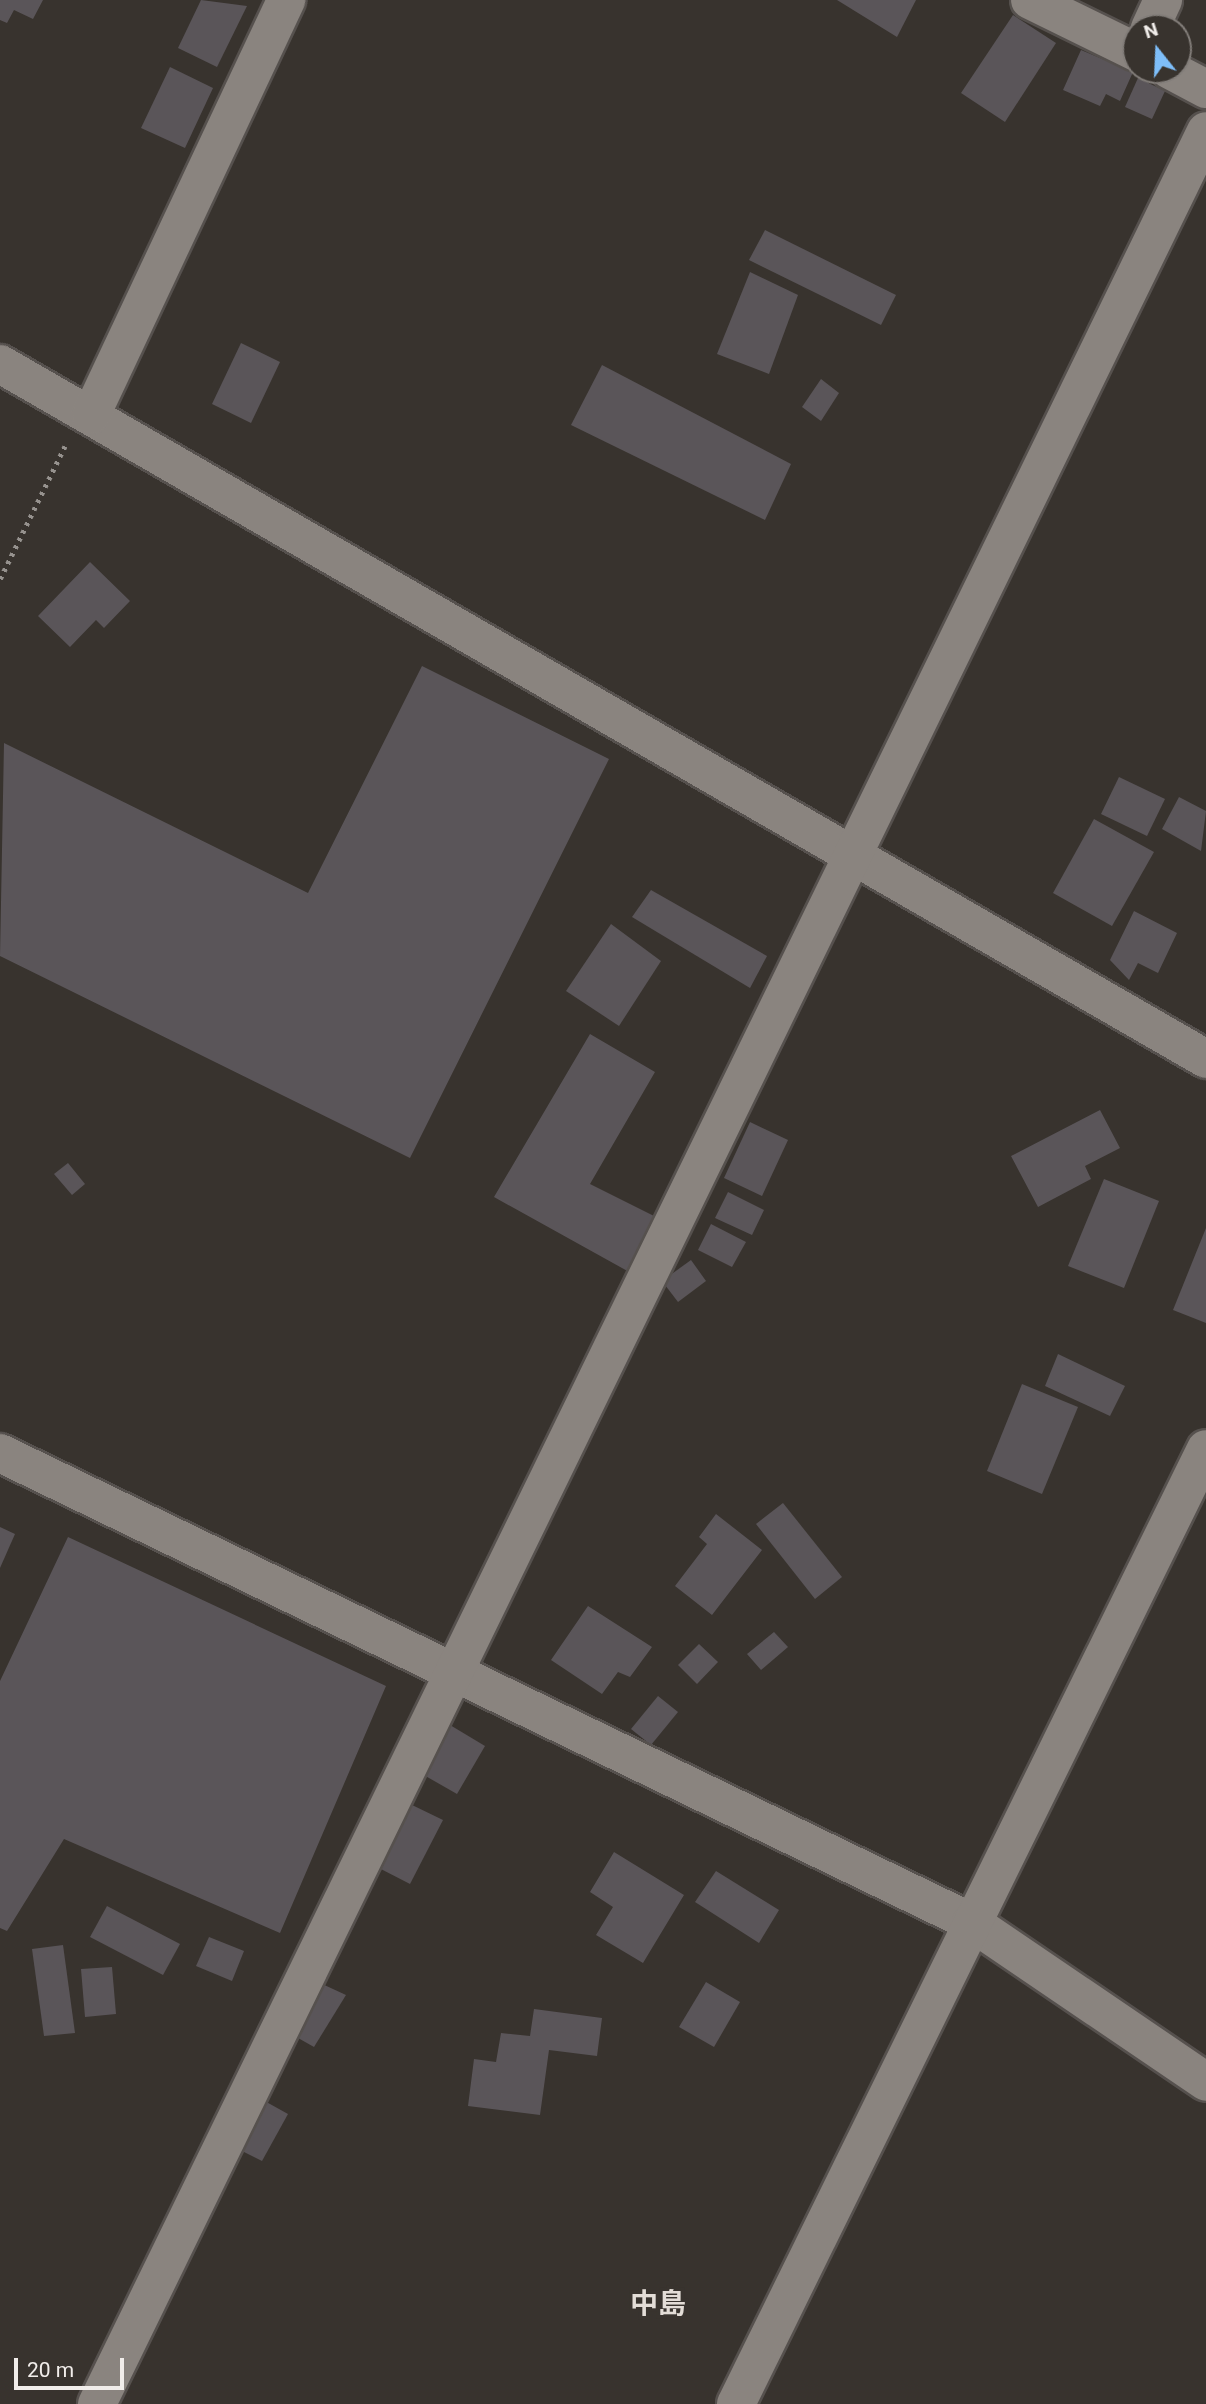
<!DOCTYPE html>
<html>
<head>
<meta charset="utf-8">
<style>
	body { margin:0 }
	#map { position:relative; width:1206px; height:2404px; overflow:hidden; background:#38332e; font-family:Roboto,"Noto Sans JP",sans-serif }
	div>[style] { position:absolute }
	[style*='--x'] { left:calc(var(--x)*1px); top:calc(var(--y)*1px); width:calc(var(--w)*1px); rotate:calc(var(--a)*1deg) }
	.building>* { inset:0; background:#5a5559 }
	.path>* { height:4.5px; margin-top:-2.25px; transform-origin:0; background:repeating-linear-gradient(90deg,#96928e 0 3.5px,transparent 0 8.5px) }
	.roads { filter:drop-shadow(2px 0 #56514e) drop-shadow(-2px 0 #56514e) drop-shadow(0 2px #56514e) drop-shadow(0 -2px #56514e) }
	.minor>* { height:38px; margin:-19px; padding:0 19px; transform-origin:19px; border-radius:19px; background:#8a847f }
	span { translate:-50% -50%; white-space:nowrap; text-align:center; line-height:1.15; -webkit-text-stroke:7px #38332e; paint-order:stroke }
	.quarter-label { font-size:28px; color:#e3ddd7; font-weight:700 }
	.north { position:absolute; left:1122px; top:14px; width:70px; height:70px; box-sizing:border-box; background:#38332e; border:2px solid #827d79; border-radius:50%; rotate:342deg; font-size:19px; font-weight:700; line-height:28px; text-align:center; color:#f1edea }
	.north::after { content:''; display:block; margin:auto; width:24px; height:32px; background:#7ebef9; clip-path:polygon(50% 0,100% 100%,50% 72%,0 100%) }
	.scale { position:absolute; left:14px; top:2358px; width:110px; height:32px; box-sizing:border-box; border:4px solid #f1edea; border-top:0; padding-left:9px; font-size:21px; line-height:24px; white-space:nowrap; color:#f1edea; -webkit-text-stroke:5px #38332e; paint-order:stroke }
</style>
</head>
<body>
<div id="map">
	<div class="building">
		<i style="clip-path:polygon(0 0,43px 0,33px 19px,14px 10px,7px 23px,0 20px)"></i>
		<i style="clip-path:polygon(201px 0,247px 6px,217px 67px,178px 48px)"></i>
		<i style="clip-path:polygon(837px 0,916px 0,897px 37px)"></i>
		<i style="clip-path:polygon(1013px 15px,1056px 43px,1005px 122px,961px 93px)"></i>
		<i style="clip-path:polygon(1081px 50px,1133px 72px,1120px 101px,1106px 94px,1100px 106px,1063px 90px)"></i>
		<i style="clip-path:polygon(170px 67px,213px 88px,185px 148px,141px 128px)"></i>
		<i style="clip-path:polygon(1138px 78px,1165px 91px,1152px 119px,1125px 107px)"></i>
		<i style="clip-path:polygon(765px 230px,896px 295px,881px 325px,749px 260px)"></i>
		<i style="clip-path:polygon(750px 272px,798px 295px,769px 374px,717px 354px)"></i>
		<i style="clip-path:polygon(241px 343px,280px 362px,251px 423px,212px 404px)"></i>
		<i style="clip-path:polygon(602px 365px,791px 464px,765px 520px,571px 425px)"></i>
		<i style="clip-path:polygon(821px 379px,839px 393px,821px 421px,802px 407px)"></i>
		<i style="clip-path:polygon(90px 562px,130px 601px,104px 628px,96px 620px,70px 647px,38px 616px)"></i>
		<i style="clip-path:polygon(422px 666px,609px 759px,410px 1158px,0 956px,4px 743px,308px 893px)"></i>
		<i style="clip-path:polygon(1119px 777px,1165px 799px,1147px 836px,1101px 814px)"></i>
		<i style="clip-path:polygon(1179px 797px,1206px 811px,1201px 851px,1162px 829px)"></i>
		<i style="clip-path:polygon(1094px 819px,1154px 852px,1112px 926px,1053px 893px)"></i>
		<i style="clip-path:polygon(651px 890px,767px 956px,750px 988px,632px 917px)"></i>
		<i style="clip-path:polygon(1134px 911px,1177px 933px,1158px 973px,1138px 963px,1129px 980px,1110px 960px)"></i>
		<i style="clip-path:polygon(611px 924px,661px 961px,619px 1026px,566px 991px)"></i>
		<i style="clip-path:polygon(590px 1034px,655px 1072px,590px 1184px,656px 1217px,631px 1273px,494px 1197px)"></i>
		<i style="clip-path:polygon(1100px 1110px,1120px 1148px,1085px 1166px,1091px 1179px,1038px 1207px,1011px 1156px)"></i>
		<i style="clip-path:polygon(750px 1122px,788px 1140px,762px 1196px,724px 1178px)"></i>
		<i style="clip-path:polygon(68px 1163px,85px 1184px,72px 1195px,54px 1174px)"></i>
		<i style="clip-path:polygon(1104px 1179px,1159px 1201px,1124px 1288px,1068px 1266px)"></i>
		<i style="clip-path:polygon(728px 1192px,764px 1210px,752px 1235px,715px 1218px)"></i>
		<i style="clip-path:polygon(711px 1224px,746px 1242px,732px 1267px,698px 1250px)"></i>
		<i style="clip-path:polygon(1206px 1228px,1206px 1323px,1173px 1310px)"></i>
		<i style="clip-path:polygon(691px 1260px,706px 1281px,678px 1302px,662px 1281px)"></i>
		<i style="clip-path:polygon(1058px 1354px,1125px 1386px,1110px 1416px,1045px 1386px)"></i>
		<i style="clip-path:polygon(1022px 1384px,1078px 1407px,1042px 1494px,987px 1471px)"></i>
		<i style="clip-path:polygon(783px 1503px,842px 1577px,815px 1599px,756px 1524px)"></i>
		<i style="clip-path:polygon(716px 1514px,762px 1550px,712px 1615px,675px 1586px,707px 1544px,699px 1537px)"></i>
		<i style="clip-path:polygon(0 1527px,15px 1534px,0 1568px)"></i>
		<i style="clip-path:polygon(68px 1537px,386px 1686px,280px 1933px,64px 1839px,7px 1931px,0 1928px,0 1681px)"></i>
		<i style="clip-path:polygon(588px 1606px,652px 1647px,630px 1677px,618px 1672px,602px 1694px,551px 1660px)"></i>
		<i style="clip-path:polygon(774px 1632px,788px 1647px,761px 1670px,747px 1654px)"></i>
		<i style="clip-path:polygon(699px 1644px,718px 1662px,697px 1684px,678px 1665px)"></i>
		<i style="clip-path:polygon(658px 1696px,678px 1712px,651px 1745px,631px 1729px)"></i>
		<i style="clip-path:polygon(450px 1725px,485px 1746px,457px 1794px,422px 1774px)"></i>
		<i style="clip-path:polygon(410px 1804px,443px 1820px,410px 1884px,377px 1867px)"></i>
		<i style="clip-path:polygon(614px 1852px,684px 1895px,643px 1963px,596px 1935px,613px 1907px,590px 1892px)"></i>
		<i style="clip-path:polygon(716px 1871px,779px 1910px,759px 1943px,695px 1902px)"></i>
		<i style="clip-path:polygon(107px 1906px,180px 1944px,163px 1975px,90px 1937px)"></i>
		<i style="clip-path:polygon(209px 1937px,244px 1951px,232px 1981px,196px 1966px)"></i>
		<i style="clip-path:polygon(63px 1945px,75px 2033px,44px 2036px,32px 1949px)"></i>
		<i style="clip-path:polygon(112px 1967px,116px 2014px,85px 2017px,81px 1969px)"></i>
		<i style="clip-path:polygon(706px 1982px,740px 2002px,714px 2047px,679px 2027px)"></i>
		<i style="clip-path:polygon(320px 1983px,346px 1995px,314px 2047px,291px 2034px)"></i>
		<i style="clip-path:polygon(534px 2009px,602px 2018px,597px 2056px,549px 2050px,540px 2115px,468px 2106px,474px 2059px,496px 2062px,501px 2033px,530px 2036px)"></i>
		<i style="clip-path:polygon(261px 2099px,288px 2114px,262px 2161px,234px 2147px)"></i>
	</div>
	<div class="path">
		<i style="--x:0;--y:579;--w:148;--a:-64"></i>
	</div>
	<div class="roads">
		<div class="minor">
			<i style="--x:1030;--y:0;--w:118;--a:26.1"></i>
			<i style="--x:1150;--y:28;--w:31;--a:-65"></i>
			<i style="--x:1170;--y:70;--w:41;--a:27.8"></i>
			<i style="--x:0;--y:364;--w:1392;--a:29.95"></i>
			<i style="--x:91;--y:415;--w:459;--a:-64.8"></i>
			<i style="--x:0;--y:1453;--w:1078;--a:25.78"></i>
			<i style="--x:971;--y:1922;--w:284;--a:34.2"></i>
			<i style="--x:97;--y:2404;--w:2529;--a:-63.99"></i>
			<i style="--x:736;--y:2404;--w:1064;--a:-63.8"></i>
		</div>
	</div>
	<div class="quarter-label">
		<span style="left:658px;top:2304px">中島</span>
	</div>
	<div class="north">N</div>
	<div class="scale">20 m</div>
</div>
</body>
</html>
